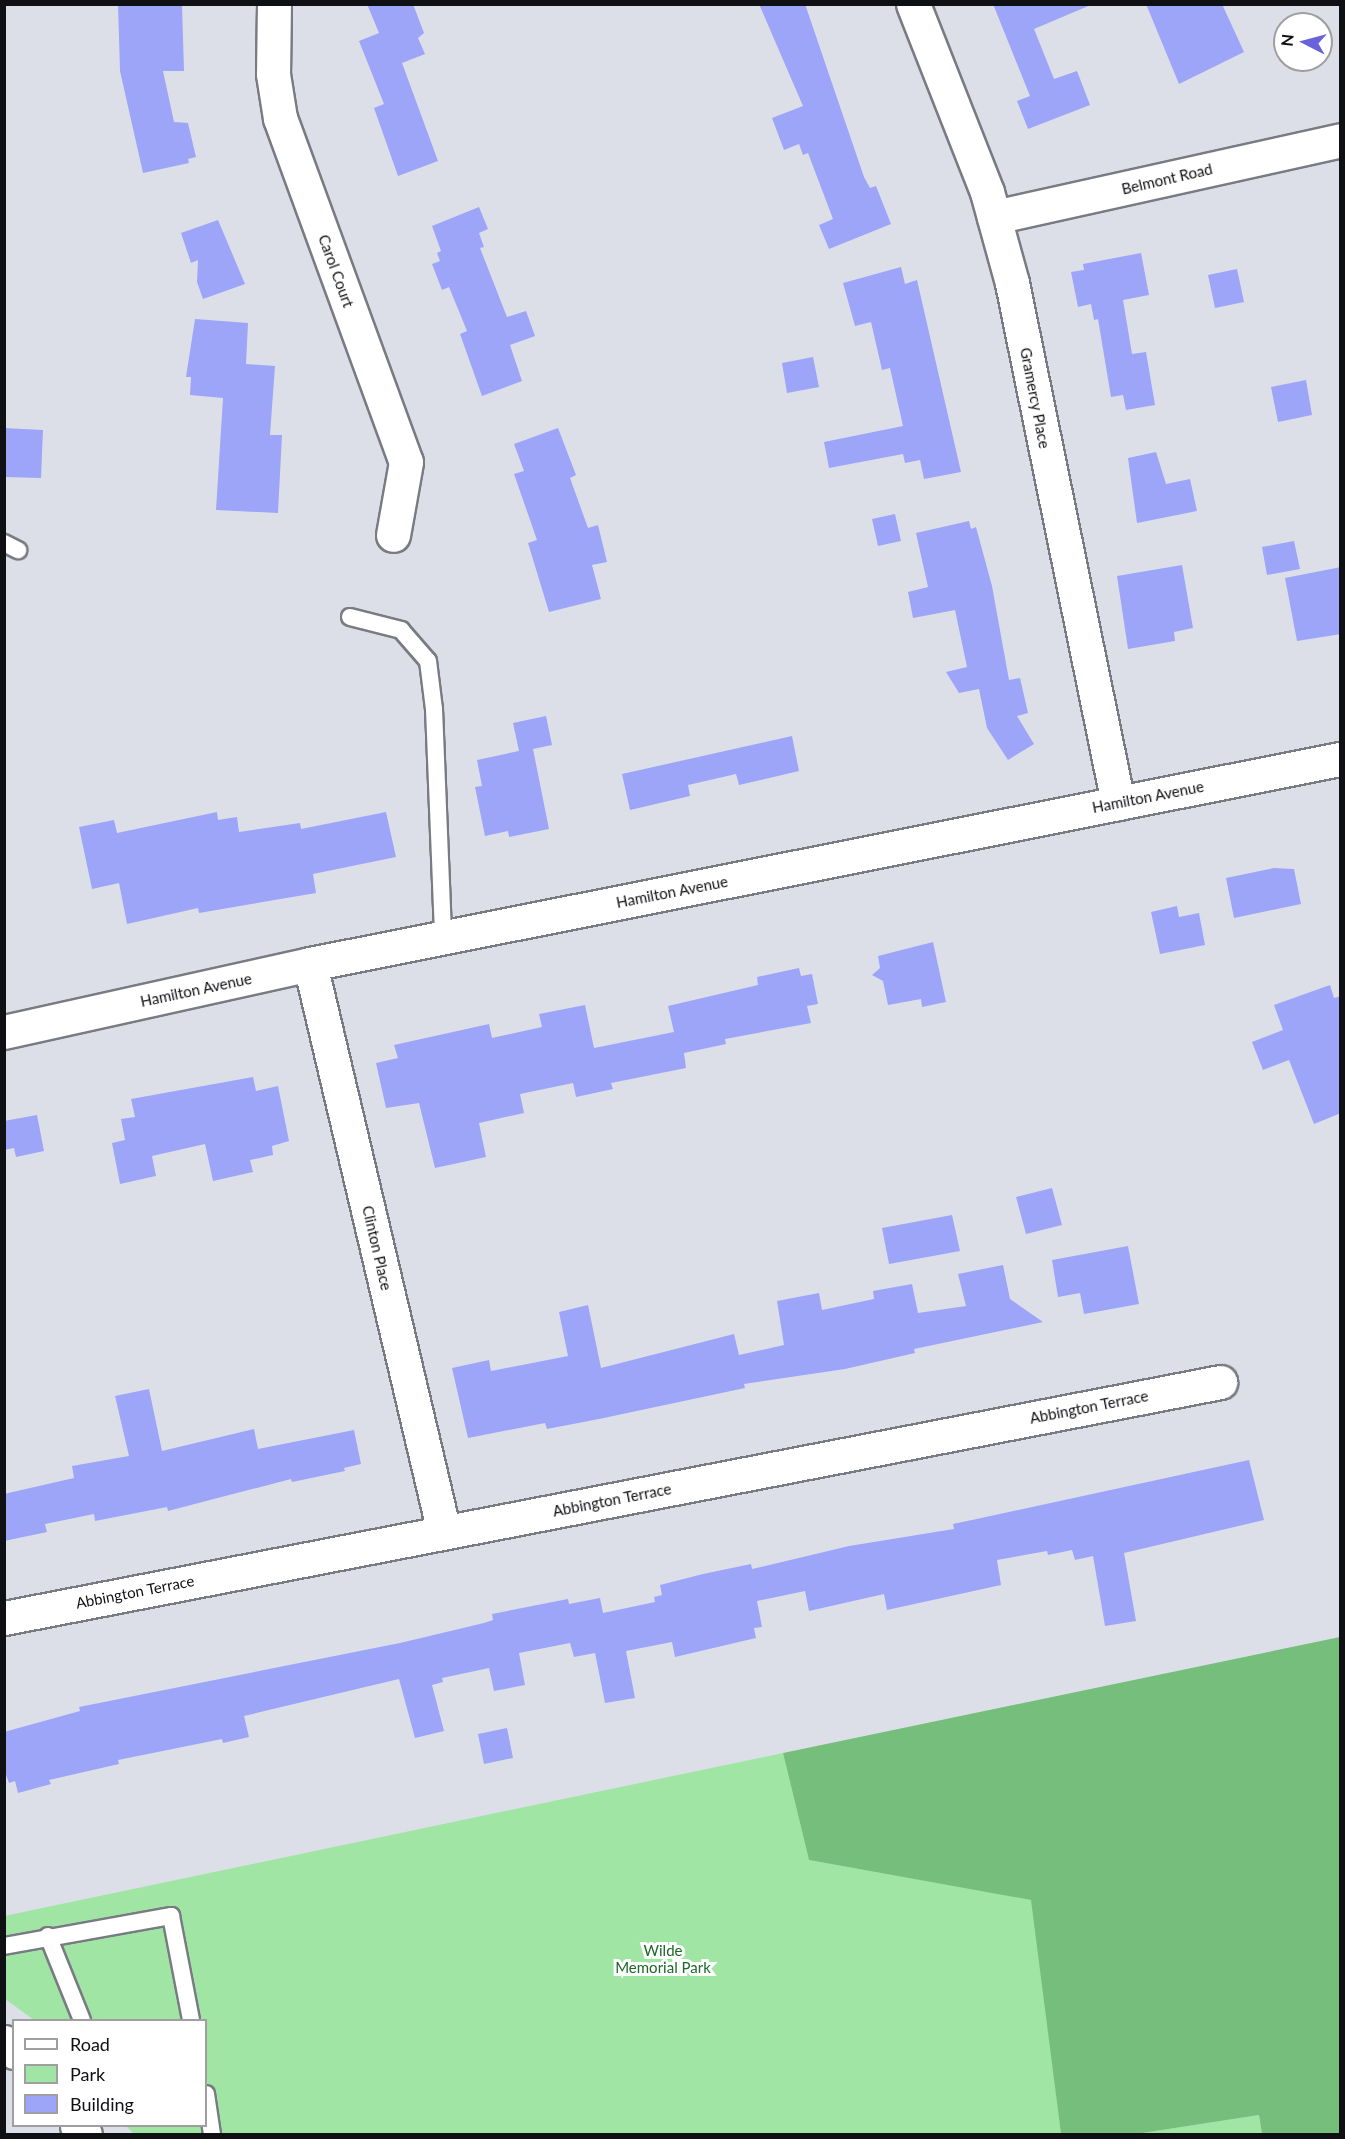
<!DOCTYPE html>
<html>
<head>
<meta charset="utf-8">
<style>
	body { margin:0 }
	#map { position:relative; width:1345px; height:2139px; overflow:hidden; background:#dddfe8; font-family:Lato,sans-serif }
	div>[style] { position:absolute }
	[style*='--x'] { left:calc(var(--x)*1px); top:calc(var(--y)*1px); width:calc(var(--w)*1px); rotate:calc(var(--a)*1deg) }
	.green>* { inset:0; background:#a1e5a5 }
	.forest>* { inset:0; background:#76be7b }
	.building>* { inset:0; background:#9ca5f8 }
	.roads { filter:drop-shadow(2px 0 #797b83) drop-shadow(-2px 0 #797b83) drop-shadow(0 2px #797b83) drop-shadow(0 -2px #797b83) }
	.service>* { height:16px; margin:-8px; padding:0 8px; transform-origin:8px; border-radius:8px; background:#fff }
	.minor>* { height:33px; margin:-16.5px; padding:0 16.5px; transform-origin:16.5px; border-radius:16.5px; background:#fff }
	.primary>* { height:33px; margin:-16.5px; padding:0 16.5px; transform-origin:16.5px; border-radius:16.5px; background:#fff }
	span { translate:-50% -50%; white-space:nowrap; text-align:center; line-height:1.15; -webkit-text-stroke:6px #fff; paint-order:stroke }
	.street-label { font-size:15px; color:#0f1013 }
	.park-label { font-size:15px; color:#1d6728 }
	.frame { position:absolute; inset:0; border:6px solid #0f1013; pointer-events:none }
	.legend { position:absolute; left:12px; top:2019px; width:195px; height:108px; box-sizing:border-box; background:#fff; border:2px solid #9f9fa1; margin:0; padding:8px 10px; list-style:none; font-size:18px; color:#0f1013 }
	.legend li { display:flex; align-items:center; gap:12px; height:30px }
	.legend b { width:30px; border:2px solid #9f9fa1 }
	.north { position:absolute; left:1273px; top:12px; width:60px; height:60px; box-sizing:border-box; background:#fff; border:2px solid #9f9fa1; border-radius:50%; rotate:276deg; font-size:16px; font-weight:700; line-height:24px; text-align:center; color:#0f1013 }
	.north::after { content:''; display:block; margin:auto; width:21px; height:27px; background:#6862db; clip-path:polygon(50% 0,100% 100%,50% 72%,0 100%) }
</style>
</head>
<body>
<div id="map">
	<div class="green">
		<i style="clip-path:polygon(783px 1753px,809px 1860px,1032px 1900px,1061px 2134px,134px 2134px,126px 2126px,206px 2126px,206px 2020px,34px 2020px,5px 1999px,4px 1916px)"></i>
		<i style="clip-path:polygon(1259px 2115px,1262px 2134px,1136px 2134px)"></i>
	</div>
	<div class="forest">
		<i style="clip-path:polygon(1340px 1637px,1340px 2134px,1262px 2134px,1259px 2115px,1136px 2134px,1061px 2134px,1031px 1900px,809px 1860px,783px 1753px)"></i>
	</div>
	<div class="building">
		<i style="clip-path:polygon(118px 4px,182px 4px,184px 71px,163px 71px,174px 122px,188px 123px,196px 157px,188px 159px,189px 163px,143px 173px,120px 71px)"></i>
		<i style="clip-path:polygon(367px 4px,413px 4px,424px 33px,418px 38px,425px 54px,402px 63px,438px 161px,398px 176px,374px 108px,384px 104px,359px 41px,379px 33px)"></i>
		<i style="clip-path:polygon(759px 4px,805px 4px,864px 177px,870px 188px,876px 186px,891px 224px,829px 249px,819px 225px,833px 219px,808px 153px,803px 155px,799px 144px,784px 150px,772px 118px,803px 106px)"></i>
		<i style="clip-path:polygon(993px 4px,1093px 4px,1034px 29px,1054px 79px,1077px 71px,1090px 105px,1028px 129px,1017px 101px,1030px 96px)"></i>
		<i style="clip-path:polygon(1146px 4px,1222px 4px,1244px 52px,1179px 84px)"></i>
		<i style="clip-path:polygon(479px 207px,488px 229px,479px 233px,484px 247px,480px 248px,507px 317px,526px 311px,535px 336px,510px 345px,522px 381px,482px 396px,460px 334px,467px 331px,449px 287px,442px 290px,432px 264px,440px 261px,437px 253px,441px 251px,432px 226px)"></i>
		<i style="clip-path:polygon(218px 220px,245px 284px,203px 299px,197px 282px,198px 260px,191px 263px,181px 233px)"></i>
		<i style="clip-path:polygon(1141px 253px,1149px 295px,1123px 300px,1132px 354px,1146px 352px,1155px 405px,1126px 410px,1123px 395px,1111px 397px,1098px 319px,1094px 320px,1091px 304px,1078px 307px,1071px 272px,1084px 270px,1083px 264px)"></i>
		<i style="clip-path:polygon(901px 267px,905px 284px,917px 280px,961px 472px,924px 479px,920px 460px,905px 463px,903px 454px,829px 468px,824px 442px,903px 426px,890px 368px,882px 370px,871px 322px,855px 326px,843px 283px)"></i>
		<i style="clip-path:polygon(1237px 269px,1244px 302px,1215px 308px,1208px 275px)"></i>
		<i style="clip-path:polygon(195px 319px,248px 323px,246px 364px,275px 366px,270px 435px,282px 435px,278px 513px,216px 510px,223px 398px,190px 395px,191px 377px,186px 377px)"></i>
		<i style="clip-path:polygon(813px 357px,819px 387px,787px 393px,782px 363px)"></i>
		<i style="clip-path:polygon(1306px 380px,1312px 415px,1278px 422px,1271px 387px)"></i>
		<i style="clip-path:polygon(4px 428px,43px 430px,41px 478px,4px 477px)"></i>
		<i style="clip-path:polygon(558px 428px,576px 475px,570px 478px,588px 528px,598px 525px,607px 562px,592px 565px,601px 599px,549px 612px,528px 543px,537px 540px,514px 474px,524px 471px,514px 444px)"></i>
		<i style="clip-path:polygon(1156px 452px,1166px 484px,1190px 479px,1197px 511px,1137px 523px,1128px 458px)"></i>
		<i style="clip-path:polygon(895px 514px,901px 541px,878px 546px,872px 519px)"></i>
		<i style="clip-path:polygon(969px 521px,971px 529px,976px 527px,992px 586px,1009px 680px,1020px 678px,1028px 713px,1017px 716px,1034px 744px,1008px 760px,987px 728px,979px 689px,959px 693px,946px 672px,967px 667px,955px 610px,913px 618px,908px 592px,928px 587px,916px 533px)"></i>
		<i style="clip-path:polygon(1294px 541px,1300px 569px,1267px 575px,1262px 547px)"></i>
		<i style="clip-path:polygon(1182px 565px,1193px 628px,1174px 632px,1175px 641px,1128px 649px,1117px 576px)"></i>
		<i style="clip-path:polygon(1341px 567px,1341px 634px,1297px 641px,1285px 578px)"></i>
		<i style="clip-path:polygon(546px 716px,552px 745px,533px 749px,549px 829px,509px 837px,508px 831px,485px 836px,475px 787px,482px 786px,477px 760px,519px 751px,513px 723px)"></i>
		<i style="clip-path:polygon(792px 736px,799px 771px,739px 785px,736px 774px,688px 785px,690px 796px,630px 810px,622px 774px)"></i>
		<i style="clip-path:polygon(217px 812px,218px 820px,237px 817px,239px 832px,300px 823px,301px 829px,386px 812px,396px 857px,313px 874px,316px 893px,199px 913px,198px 908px,127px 924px,119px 883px,92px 889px,79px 827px,114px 820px,117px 833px)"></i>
		<i style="clip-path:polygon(1274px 868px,1294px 869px,1301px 904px,1234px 918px,1226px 878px)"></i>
		<i style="clip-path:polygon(1177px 906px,1179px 917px,1199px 913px,1205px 945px,1160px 954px,1151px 912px)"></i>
		<i style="clip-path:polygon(933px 942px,946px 1002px,922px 1007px,921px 999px,888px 1005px,883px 981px,872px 975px,880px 968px,878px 956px)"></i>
		<i style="clip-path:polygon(799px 968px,801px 976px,812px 974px,818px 1004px,807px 1006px,811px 1023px,725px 1039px,726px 1044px,684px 1053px,686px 1068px,611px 1083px,613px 1089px,576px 1097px,573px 1083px,520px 1094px,524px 1113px,479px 1123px,486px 1157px,435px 1168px,419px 1103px,386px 1108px,376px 1063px,398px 1058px,394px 1045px,489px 1024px,492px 1038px,542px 1027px,539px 1014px,585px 1005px,594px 1048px,674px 1032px,668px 1006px,758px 985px,757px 977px)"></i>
		<i style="clip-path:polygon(1330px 985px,1334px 998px,1341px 996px,1341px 1113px,1314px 1124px,1289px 1060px,1263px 1070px,1252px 1042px,1283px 1030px,1274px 1005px)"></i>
		<i style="clip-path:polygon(253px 1077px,256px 1091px,278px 1086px,289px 1141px,272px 1146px,273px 1155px,250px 1160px,253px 1172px,213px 1181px,205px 1144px,152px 1156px,156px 1176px,120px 1184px,112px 1143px,125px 1140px,121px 1119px,135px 1117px,131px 1099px)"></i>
		<i style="clip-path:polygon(37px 1115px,44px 1151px,16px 1157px,14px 1148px,4px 1150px,4px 1121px)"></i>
		<i style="clip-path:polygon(1052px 1188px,1062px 1225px,1026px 1234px,1016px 1197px)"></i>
		<i style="clip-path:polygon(952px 1215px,960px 1251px,889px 1264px,882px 1228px)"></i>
		<i style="clip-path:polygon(1128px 1246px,1139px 1304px,1084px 1314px,1080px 1293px,1058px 1297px,1052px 1260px)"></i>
		<i style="clip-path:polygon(1003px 1265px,1010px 1299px,1043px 1322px,914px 1349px,915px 1353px,845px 1369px,744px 1384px,745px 1388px,599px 1419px,547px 1429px,545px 1423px,468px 1438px,452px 1368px,489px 1360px,491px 1371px,568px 1356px,559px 1312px,588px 1305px,601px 1368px,734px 1334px,739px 1355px,784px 1345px,777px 1301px,819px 1293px,822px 1310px,874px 1299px,873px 1291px,912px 1284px,918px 1313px,966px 1306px,958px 1274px)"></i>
		<i style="clip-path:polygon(149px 1389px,162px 1451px,254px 1429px,258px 1449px,354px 1430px,361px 1464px,344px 1468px,345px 1471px,292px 1482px,291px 1479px,168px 1511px,167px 1507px,95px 1521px,94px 1514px,45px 1524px,47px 1532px,4px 1541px,4px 1494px,74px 1478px,72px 1466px,129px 1456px,115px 1396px)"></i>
		<i style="clip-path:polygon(1249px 1460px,1264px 1520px,1124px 1553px,1136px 1621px,1105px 1626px,1093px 1556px,1075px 1560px,1072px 1550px,1048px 1555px,1047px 1551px,997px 1560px,1001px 1585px,887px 1610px,884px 1594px,809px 1611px,805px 1591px,757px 1601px,762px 1627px,754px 1628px,756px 1638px,675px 1657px,672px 1642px,626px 1651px,635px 1698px,605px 1703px,595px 1653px,574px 1657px,570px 1643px,519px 1653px,525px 1685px,494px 1691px,489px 1668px,442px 1678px,443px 1682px,432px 1685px,444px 1731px,415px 1738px,399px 1679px,244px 1716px,249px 1737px,223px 1743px,222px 1739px,118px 1760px,119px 1764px,49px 1780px,51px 1784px,18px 1793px,15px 1781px,9px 1783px,4px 1769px,4px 1732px,80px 1711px,79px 1707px,400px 1643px,484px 1623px,493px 1620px,492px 1614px,568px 1599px,569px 1604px,600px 1598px,603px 1613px,655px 1602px,654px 1597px,662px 1595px,660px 1585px,703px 1574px,751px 1564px,752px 1569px,849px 1546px,954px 1529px,953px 1524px,972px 1520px)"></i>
		<i style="clip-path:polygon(507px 1728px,513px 1758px,484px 1764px,478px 1734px)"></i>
	</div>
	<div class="roads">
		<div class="service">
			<i style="--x:4;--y:543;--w:16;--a:27"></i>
			<i style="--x:350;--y:617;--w:53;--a:14.3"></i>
			<i style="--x:401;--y:630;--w:41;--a:48.9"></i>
			<i style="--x:428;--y:661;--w:48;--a:82.9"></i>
			<i style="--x:434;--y:709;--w:229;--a:87.7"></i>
			<i style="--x:48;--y:1936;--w:91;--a:68"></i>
			<i style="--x:4;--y:1946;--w:170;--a:-10.2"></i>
			<i style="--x:171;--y:1916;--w:106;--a:79.1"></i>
			<i style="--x:206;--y:2094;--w:40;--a:81.5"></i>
		</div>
		<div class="minor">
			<i style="--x:274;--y:4;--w:70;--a:90.8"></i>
			<i style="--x:273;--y:74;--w:45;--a:81"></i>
			<i style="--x:280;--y:118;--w:366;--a:69.9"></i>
			<i style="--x:406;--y:462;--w:74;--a:100.1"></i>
			<i style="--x:913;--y:4;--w:202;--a:68.5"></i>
			<i style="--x:987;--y:192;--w:94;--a:74.6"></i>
			<i style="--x:1012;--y:283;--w:531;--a:78.48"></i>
			<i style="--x:994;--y:217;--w:354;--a:-12.5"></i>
			<i style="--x:310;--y:964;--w:584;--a:76.73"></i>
			<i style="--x:4;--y:1032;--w:313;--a:-12.5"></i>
			<i style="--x:310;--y:964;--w:1050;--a:-11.26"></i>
			<i style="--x:4;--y:1618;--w:1239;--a:-10.98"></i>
		</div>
		<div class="primary">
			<i style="--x:4;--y:2042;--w:14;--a:45"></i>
			<i style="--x:77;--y:2126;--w:11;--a:45"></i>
		</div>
	</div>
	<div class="street-label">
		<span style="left:1167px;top:179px;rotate:-13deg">Belmont Road</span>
		<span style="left:336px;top:271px;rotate:70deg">Carol Court</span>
		<span style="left:1035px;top:398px;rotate:79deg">Gramercy Place</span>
		<span style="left:1148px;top:797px;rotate:-11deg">Hamilton Avenue</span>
		<span style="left:672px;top:892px;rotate:-11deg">Hamilton Avenue</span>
		<span style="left:196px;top:990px;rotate:-12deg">Hamilton Avenue</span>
		<span style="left:377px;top:1248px;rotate:77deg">Clinton Place</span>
		<span style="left:1089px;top:1407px;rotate:-11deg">Abbington Terrace</span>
		<span style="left:612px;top:1500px;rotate:-11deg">Abbington Terrace</span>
		<span style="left:135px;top:1592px;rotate:-11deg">Abbington Terrace</span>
	</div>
	<div class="park-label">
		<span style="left:663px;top:1959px">Wilde<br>Memorial Park</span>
	</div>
	<div class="frame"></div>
	<ul class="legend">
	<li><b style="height:8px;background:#fff"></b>Road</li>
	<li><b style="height:16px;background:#a1e5a5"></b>Park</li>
	<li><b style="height:16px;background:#9ca5f8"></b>Building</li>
	</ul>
	<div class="north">N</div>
</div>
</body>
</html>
